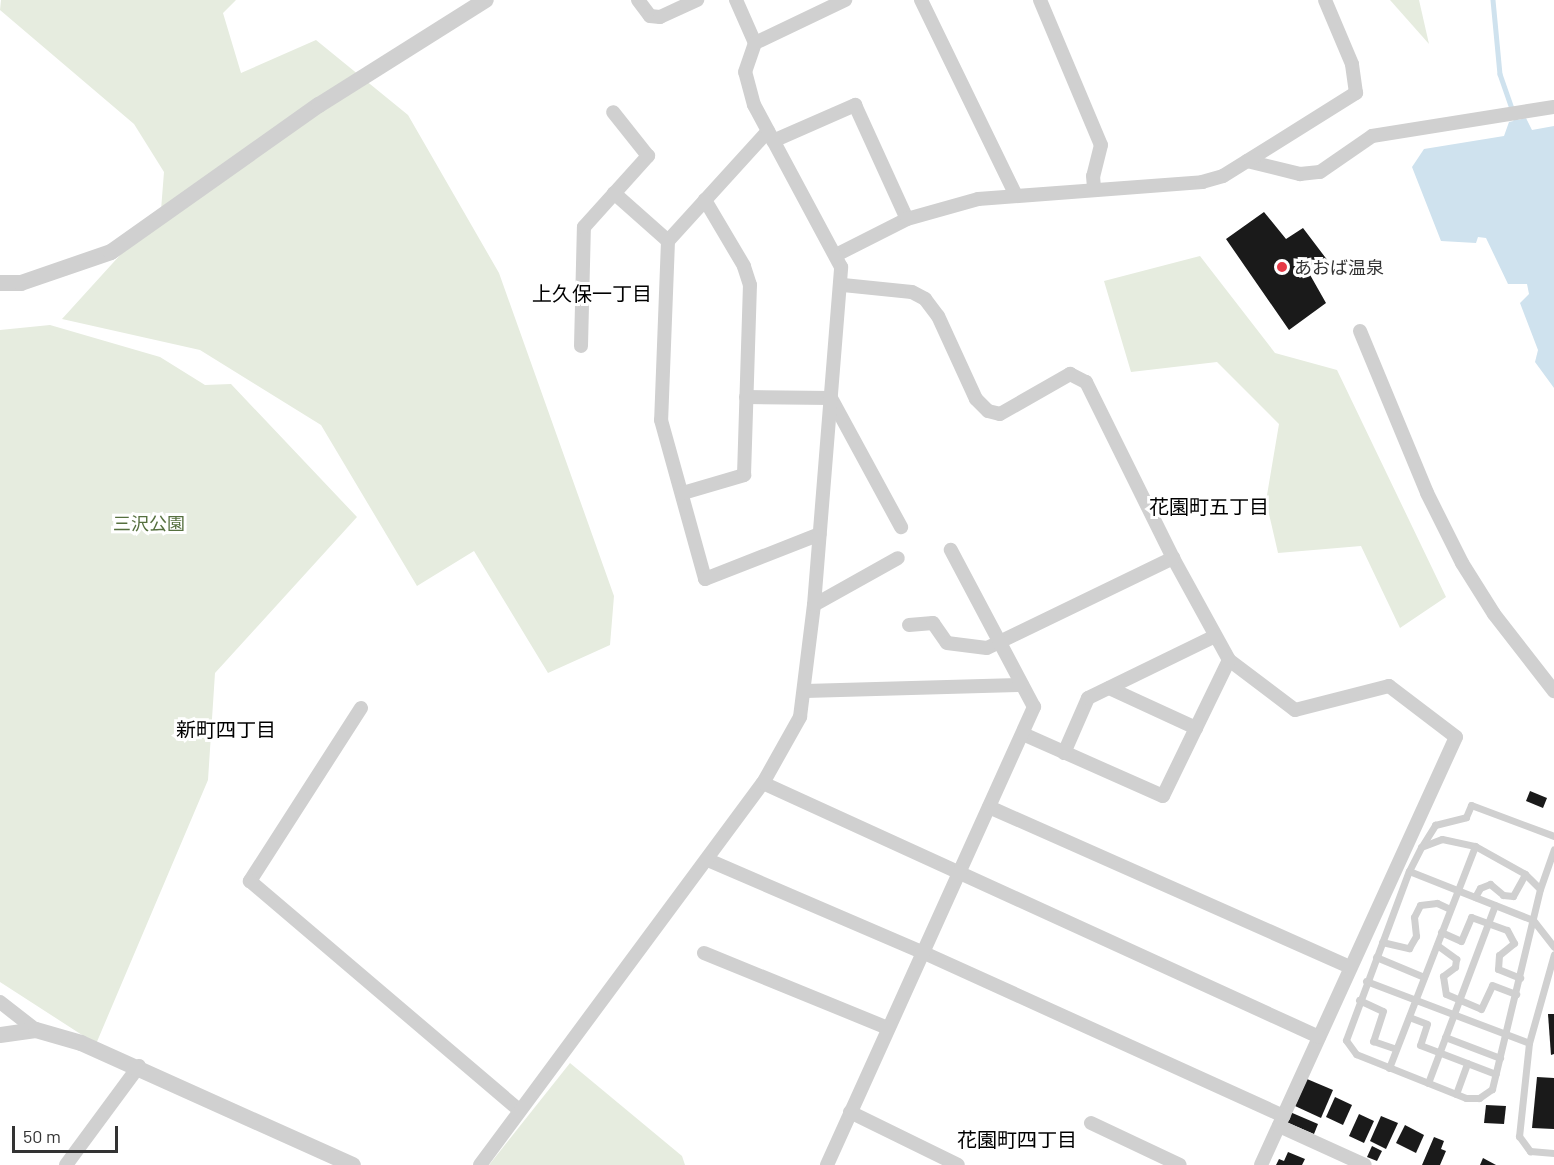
<!DOCTYPE html>
<html>
<head>
<meta charset="utf-8">
<style>
	body { margin:0 }
	#map { position:relative; width:1554px; height:1165px; overflow:hidden; background:#fff; font-family:Barlow,"Noto Sans JP",sans-serif }
	div>[style] { position:absolute }
	[style*='--x'] { left:calc(var(--x)*1px); top:calc(var(--y)*1px); width:calc(var(--w)*1px); rotate:calc(var(--a)*1deg) }
	.green>* { inset:0; background:#e6ecdf }
	.water>* { inset:0; background:#cfe2ee }
	.stream>* { height:4.5px; margin:-2.25px; padding:0 2.25px; transform-origin:2.25px; border-radius:2.25px; background:#cfe2ee }
	.building>* { inset:0; background:#1a1a1a }
	.service>* { height:7px; margin:-3.5px; padding:0 3.5px; transform-origin:3.5px; border-radius:3.5px; background:#d0d0d0 }
	.minor>* { height:14px; margin:-7px; padding:0 7px; transform-origin:7px; border-radius:7px; background:#d0d0d0 }
	.tertiary>* { height:16px; margin:-8px; padding:0 8px; transform-origin:8px; border-radius:8px; background:#d0d0d0 }
	.dots>* { width:16px; height:16px; translate:-50% -50%; box-sizing:border-box; border:3px solid #fff; border-radius:50% }
	span { translate:-50% -50%; white-space:nowrap; text-align:center; line-height:1.15; -webkit-text-stroke:6px #fff; paint-order:stroke }
	.poi-label { font-size:18px; color:#333 }
	.left { translate:0 -50%; text-align:left }
	.park-label { font-size:18px; color:#56703f }
	.neighbourhood-label { font-size:20px; color:#000 }
	.scale { position:absolute; left:12px; top:1126px; width:106px; height:27px; box-sizing:border-box; border:3px solid #333; border-top:0; padding-left:8px; font-size:18px; line-height:21px; white-space:nowrap; color:#333; -webkit-text-stroke:4px #fff; paint-order:stroke }
</style>
</head>
<body>
<div id="map">
	<div class="green">
		<i style="clip-path:polygon(1px 0,236px 0,223px 13px,241px 73px,316px 40px,408px 115px,499px 273px,614px 596px,610px 645px,548px 673px,474px 551px,417px 586px,321px 425px,200px 350px,62px 319px,161px 210px,164px 172px,134px 124px,0 10px)"></i>
		<i style="clip-path:polygon(1390px 0,1419px 0,1429px 44px)"></i>
		<i style="clip-path:polygon(1200px 256px,1275px 353px,1337px 370px,1446px 597px,1400px 628px,1361px 546px,1278px 553px,1266px 501px,1279px 424px,1217px 362px,1131px 372px,1104px 281px)"></i>
		<i style="clip-path:polygon(50px 325px,160px 357px,205px 385px,231px 384px,357px 517px,215px 673px,208px 780px,96px 1044px,0 982px,0 330px)"></i>
		<i style="clip-path:polygon(570px 1063px,682px 1156px,685px 1165px,489px 1165px)"></i>
	</div>
	<div class="water">
		<i style="clip-path:polygon(1526px 118px,1532px 130px,1554px 126px,1554px 388px,1535px 362px,1538px 350px,1520px 303px,1529px 294px,1527px 284px,1508px 284px,1486px 238px,1478px 237px,1476px 243px,1441px 241px,1412px 167px,1424px 149px,1504px 136px,1509px 122px)"></i>
	</div>
	<div class="stream">
		<i style="--x:1493;--y:0;--w:74;--a:84.6"></i>
		<i style="--x:1500;--y:74;--w:49;--a:70.8"></i>
	</div>
	<div class="building">
		<i style="clip-path:polygon(1264px 212px,1286px 239px,1303px 228px,1328px 261px,1309px 273px,1326px 303px,1289px 330px,1226px 239px)"></i>
		<i style="clip-path:polygon(1530px 791px,1547px 798px,1543px 808px,1526px 801px)"></i>
		<i style="clip-path:polygon(1548px 1014px,1554px 1014px,1554px 1054px,1551px 1055px)"></i>
		<i style="clip-path:polygon(1537px 1077px,1554px 1078px,1554px 1129px,1532px 1128px)"></i>
		<i style="clip-path:polygon(1307px 1079px,1333px 1090px,1321px 1118px,1295px 1106px)"></i>
		<i style="clip-path:polygon(1335px 1097px,1352px 1105px,1343px 1125px,1326px 1117px)"></i>
		<i style="clip-path:polygon(1486px 1105px,1506px 1106px,1504px 1124px,1484px 1123px)"></i>
		<i style="clip-path:polygon(1290px 1112px,1318px 1124px,1314px 1134px,1286px 1122px)"></i>
		<i style="clip-path:polygon(1359px 1114px,1374px 1121px,1364px 1143px,1349px 1136px)"></i>
		<i style="clip-path:polygon(1381px 1116px,1398px 1123px,1386px 1149px,1370px 1141px)"></i>
		<i style="clip-path:polygon(1405px 1125px,1424px 1135px,1416px 1153px,1396px 1143px)"></i>
		<i style="clip-path:polygon(1434px 1137px,1444px 1141px,1441px 1149px,1446px 1151px,1440px 1165px,1422px 1165px)"></i>
		<i style="clip-path:polygon(1372px 1146px,1382px 1151px,1377px 1161px,1367px 1157px)"></i>
		<i style="clip-path:polygon(1288px 1152px,1305px 1159px,1302px 1165px,1276px 1165px,1279px 1159px,1284px 1161px)"></i>
		<i style="clip-path:polygon(1483px 1158px,1496px 1165px,1480px 1165px)"></i>
	</div>
	<div class="service">
		<i style="--x:1442;--y:839;--w:34;--a:12"></i>
		<i style="--x:1475;--y:846;--w:57;--a:29.2"></i>
		<i style="--x:1525;--y:874;--w:21;--a:45"></i>
		<i style="--x:1540;--y:889;--w:206;--a:103.5"></i>
		<i style="--x:1492;--y:1089;--w:16;--a:145"></i>
		<i style="--x:1479;--y:1098;--w:13;--a:180"></i>
		<i style="--x:1466;--y:1098;--w:118;--a:-158.2"></i>
		<i style="--x:1356;--y:1054;--w:17;--a:-126"></i>
		<i style="--x:1346;--y:1040;--w:180;--a:-69.6"></i>
		<i style="--x:1409;--y:871;--w:27;--a:-63"></i>
		<i style="--x:1421;--y:847;--w:22;--a:-21"></i>
		<i style="--x:1422;--y:846;--w:25;--a:-58"></i>
		<i style="--x:1435;--y:825;--w:32;--a:-14"></i>
		<i style="--x:1466;--y:817;--w:13;--a:-67"></i>
		<i style="--x:1471;--y:805;--w:89;--a:20.5"></i>
		<i style="--x:1409;--y:871;--w:133;--a:21.6"></i>
		<i style="--x:1533;--y:920;--w:34;--a:52"></i>
		<i style="--x:1540;--y:889;--w:42;--a:-70.7"></i>
		<i style="--x:1475;--y:897;--w:10;--a:-61"></i>
		<i style="--x:1480;--y:888;--w:11;--a:-22"></i>
		<i style="--x:1490;--y:884;--w:17;--a:40"></i>
		<i style="--x:1503;--y:895;--w:10;--a:6"></i>
		<i style="--x:1513;--y:896;--w:25;--a:-61"></i>
		<i style="--x:1441;--y:932;--w:22;--a:24"></i>
		<i style="--x:1461;--y:941;--w:26;--a:-67"></i>
		<i style="--x:1471;--y:917;--w:38;--a:20"></i>
		<i style="--x:1507;--y:930;--w:15;--a:62"></i>
		<i style="--x:1514;--y:943;--w:19;--a:141"></i>
		<i style="--x:1499;--y:955;--w:14;--a:94"></i>
		<i style="--x:1498;--y:969;--w:24;--a:22"></i>
		<i style="--x:1382;--y:942;--w:28;--a:13"></i>
		<i style="--x:1409;--y:948;--w:14;--a:-60"></i>
		<i style="--x:1416;--y:936;--w:19;--a:-96"></i>
		<i style="--x:1414;--y:917;--w:13;--a:-63"></i>
		<i style="--x:1420;--y:905;--w:17;--a:-7"></i>
		<i style="--x:1437;--y:903;--w:14;--a:25"></i>
		<i style="--x:1437;--y:945;--w:24;--a:36"></i>
		<i style="--x:1456;--y:959;--w:8;--a:97"></i>
		<i style="--x:1455;--y:967;--w:15;--a:143"></i>
		<i style="--x:1443;--y:976;--w:18;--a:81"></i>
		<i style="--x:1446;--y:994;--w:38;--a:23"></i>
		<i style="--x:1481;--y:1009;--w:26;--a:-65"></i>
		<i style="--x:1492;--y:985;--w:26;--a:21"></i>
		<i style="--x:1376;--y:957;--w:52;--a:22.6"></i>
		<i style="--x:1366;--y:981;--w:174;--a:20.8"></i>
		<i style="--x:1529;--y:1043;--w:92;--a:-74.3"></i>
		<i style="--x:1359;--y:1000;--w:26;--a:25"></i>
		<i style="--x:1383;--y:1011;--w:32;--a:108"></i>
		<i style="--x:1373;--y:1041;--w:24;--a:19"></i>
		<i style="--x:1409;--y:1017;--w:19;--a:21"></i>
		<i style="--x:1427;--y:1024;--w:22;--a:108"></i>
		<i style="--x:1420;--y:1045;--w:81;--a:20.9"></i>
		<i style="--x:1445;--y:1037;--w:59;--a:20.9"></i>
		<i style="--x:1529;--y:1043;--w:94;--a:96.1"></i>
		<i style="--x:1519;--y:1136;--w:19;--a:54"></i>
		<i style="--x:1530;--y:1151;--w:24;--a:5"></i>
		<i style="--x:1389;--y:1068;--w:238;--a:-68.8"></i>
		<i style="--x:1428;--y:1083;--w:190;--a:-69.4"></i>
		<i style="--x:1456;--y:1094;--w:33;--a:-70"></i>
	</div>
	<div class="minor">
		<i style="--x:638;--y:0;--w:20;--a:53"></i>
		<i style="--x:650;--y:16;--w:10;--a:6"></i>
		<i style="--x:660;--y:17;--w:41;--a:-24.7"></i>
		<i style="--x:736;--y:0;--w:47;--a:66.2"></i>
		<i style="--x:921;--y:0;--w:216;--a:64.1"></i>
		<i style="--x:1040;--y:0;--w:157;--a:67.2"></i>
		<i style="--x:1101;--y:145;--w:32;--a:104"></i>
		<i style="--x:1093;--y:176;--w:12;--a:85"></i>
		<i style="--x:768;--y:131;--w:149;--a:132.3"></i>
		<i style="--x:668;--y:241;--w:179;--a:92.2"></i>
		<i style="--x:661;--y:420;--w:165;--a:74.5"></i>
		<i style="--x:705;--y:579;--w:123;--a:-21.4"></i>
		<i style="--x:773;--y:141;--w:90;--a:-23.7"></i>
		<i style="--x:855;--y:105;--w:125;--a:65.5"></i>
		<i style="--x:1247;--y:161;--w:55;--a:13.8"></i>
		<i style="--x:1300;--y:174;--w:20;--a:-6"></i>
		<i style="--x:1320;--y:172;--w:63;--a:-34.7"></i>
		<i style="--x:1372;--y:136;--w:184;--a:-9.1"></i>
		<i style="--x:614;--y:193;--w:72;--a:41.6"></i>
		<i style="--x:838;--y:254;--w:77;--a:-26.9"></i>
		<i style="--x:907;--y:219;--w:74;--a:-15.7"></i>
		<i style="--x:978;--y:199;--w:225;--a:-4.3"></i>
		<i style="--x:1202;--y:182;--w:22;--a:-16"></i>
		<i style="--x:1223;--y:176;--w:157;--a:-32"></i>
		<i style="--x:1356;--y:93;--w:29;--a:-98"></i>
		<i style="--x:1352;--y:64;--w:69;--a:-112.9"></i>
		<i style="--x:843;--y:285;--w:69;--a:5.8"></i>
		<i style="--x:912;--y:292;--w:15;--a:28"></i>
		<i style="--x:925;--y:299;--w:21;--a:53"></i>
		<i style="--x:938;--y:316;--w:91;--a:65.4"></i>
		<i style="--x:976;--y:399;--w:17;--a:45"></i>
		<i style="--x:988;--y:411;--w:12;--a:14"></i>
		<i style="--x:1000;--y:414;--w:81;--a:-29.7"></i>
		<i style="--x:1070;--y:374;--w:18;--a:27"></i>
		<i style="--x:1086;--y:382;--w:196;--a:63.7"></i>
		<i style="--x:1173;--y:558;--w:116;--a:61.2"></i>
		<i style="--x:1229;--y:660;--w:83;--a:37.1"></i>
		<i style="--x:1295;--y:710;--w:97;--a:-14.3"></i>
		<i style="--x:1389;--y:686;--w:84;--a:37.3"></i>
		<i style="--x:1456;--y:737;--w:470;--a:114.5"></i>
		<i style="--x:1360;--y:331;--w:175;--a:67.5"></i>
		<i style="--x:1427;--y:493;--w:78;--a:63.4"></i>
		<i style="--x:1462;--y:563;--w:60;--a:57.9"></i>
		<i style="--x:1494;--y:614;--w:98;--a:52.1"></i>
		<i style="--x:581;--y:346;--w:119;--a:-88.6"></i>
		<i style="--x:584;--y:227;--w:96;--a:-48"></i>
		<i style="--x:648;--y:156;--w:56;--a:-128.5"></i>
		<i style="--x:746;--y:397;--w:85;--a:0.7"></i>
		<i style="--x:831;--y:398;--w:147;--a:61.5"></i>
		<i style="--x:683;--y:493;--w:64;--a:-16.4"></i>
		<i style="--x:744;--y:475;--w:190;--a:-88.2"></i>
		<i style="--x:750;--y:285;--w:20;--a:-108"></i>
		<i style="--x:744;--y:266;--w:77;--a:-120.6"></i>
		<i style="--x:814;--y:605;--w:96;--a:-29.2"></i>
		<i style="--x:909;--y:625;--w:24;--a:-5"></i>
		<i style="--x:933;--y:623;--w:24;--a:55"></i>
		<i style="--x:947;--y:643;--w:40;--a:7.1"></i>
		<i style="--x:987;--y:648;--w:207;--a:-25.8"></i>
		<i style="--x:1109;--y:688;--w:96;--a:24.7"></i>
		<i style="--x:805;--y:691;--w:217;--a:-1.6"></i>
		<i style="--x:361;--y:708;--w:206;--a:122.7"></i>
		<i style="--x:250;--y:881;--w:353;--a:40.4"></i>
		<i style="--x:1023;--y:734;--w:153;--a:23.9"></i>
		<i style="--x:1163;--y:796;--w:151;--a:-64.1"></i>
		<i style="--x:1064;--y:753;--w:60;--a:-66.4"></i>
		<i style="--x:1088;--y:698;--w:141;--a:-26"></i>
		<i style="--x:763;--y:783;--w:611;--a:24.55"></i>
		<i style="--x:989;--y:807;--w:395;--a:23.9"></i>
		<i style="--x:708;--y:860;--w:233;--a:23.3"></i>
		<i style="--x:922;--y:952;--w:397;--a:24.4"></i>
		<i style="--x:704;--y:953;--w:199;--a:22.2"></i>
		<i style="--x:0;--y:1002;--w:46;--a:37.9"></i>
		<i style="--x:850;--y:1112;--w:120;--a:26.1"></i>
		<i style="--x:1091;--y:1123;--w:98;--a:25.3"></i>
		<i style="--x:1279;--y:1126;--w:94;--a:24.4"></i>
		<i style="--x:66;--y:1165;--w:123;--a:-53.6"></i>
		<i style="--x:480;--y:1165;--w:475;--a:-53.5"></i>
		<i style="--x:763;--y:783;--w:76;--a:-60.7"></i>
		<i style="--x:800;--y:717;--w:113;--a:-82.9"></i>
		<i style="--x:814;--y:605;--w:339;--a:-85.4"></i>
		<i style="--x:841;--y:267;--w:184;--a:-118.2"></i>
		<i style="--x:754;--y:105;--w:34;--a:-105"></i>
		<i style="--x:745;--y:72;--w:31;--a:-71"></i>
		<i style="--x:755;--y:43;--w:100;--a:-25.5"></i>
		<i style="--x:827;--y:1165;--w:503;--a:-65.68"></i>
		<i style="--x:1034;--y:707;--w:178;--a:-117.9"></i>
	</div>
	<div class="tertiary">
		<i style="--x:0;--y:283;--w:21;--a:0"></i>
		<i style="--x:21;--y:283;--w:95;--a:-19"></i>
		<i style="--x:111;--y:252;--w:255;--a:-35.3"></i>
		<i style="--x:319;--y:105;--w:197;--a:-32.2"></i>
		<i style="--x:0;--y:1035;--w:36;--a:-8"></i>
		<i style="--x:36;--y:1030;--w:47;--a:16.1"></i>
		<i style="--x:81;--y:1043;--w:298;--a:24.2"></i>
	</div>
	<div class="dots">
		<i style="left:1282px;top:267px;background:#e63946"></i>
	</div>
	<div class="poi-label">
		<span class="left" style="left:1294px;top:267px">あおば温泉</span>
	</div>
	<div class="park-label">
		<span style="left:149px;top:523px">三沢公園</span>
	</div>
	<div class="neighbourhood-label">
		<span style="left:592px;top:293px">上久保一丁目</span>
		<span style="left:1209px;top:506px">花園町五丁目</span>
		<span style="left:226px;top:729px">新町四丁目</span>
		<span style="left:1017px;top:1139px">花園町四丁目</span>
	</div>
	<div class="scale">50 m</div>
</div>
</body>
</html>
